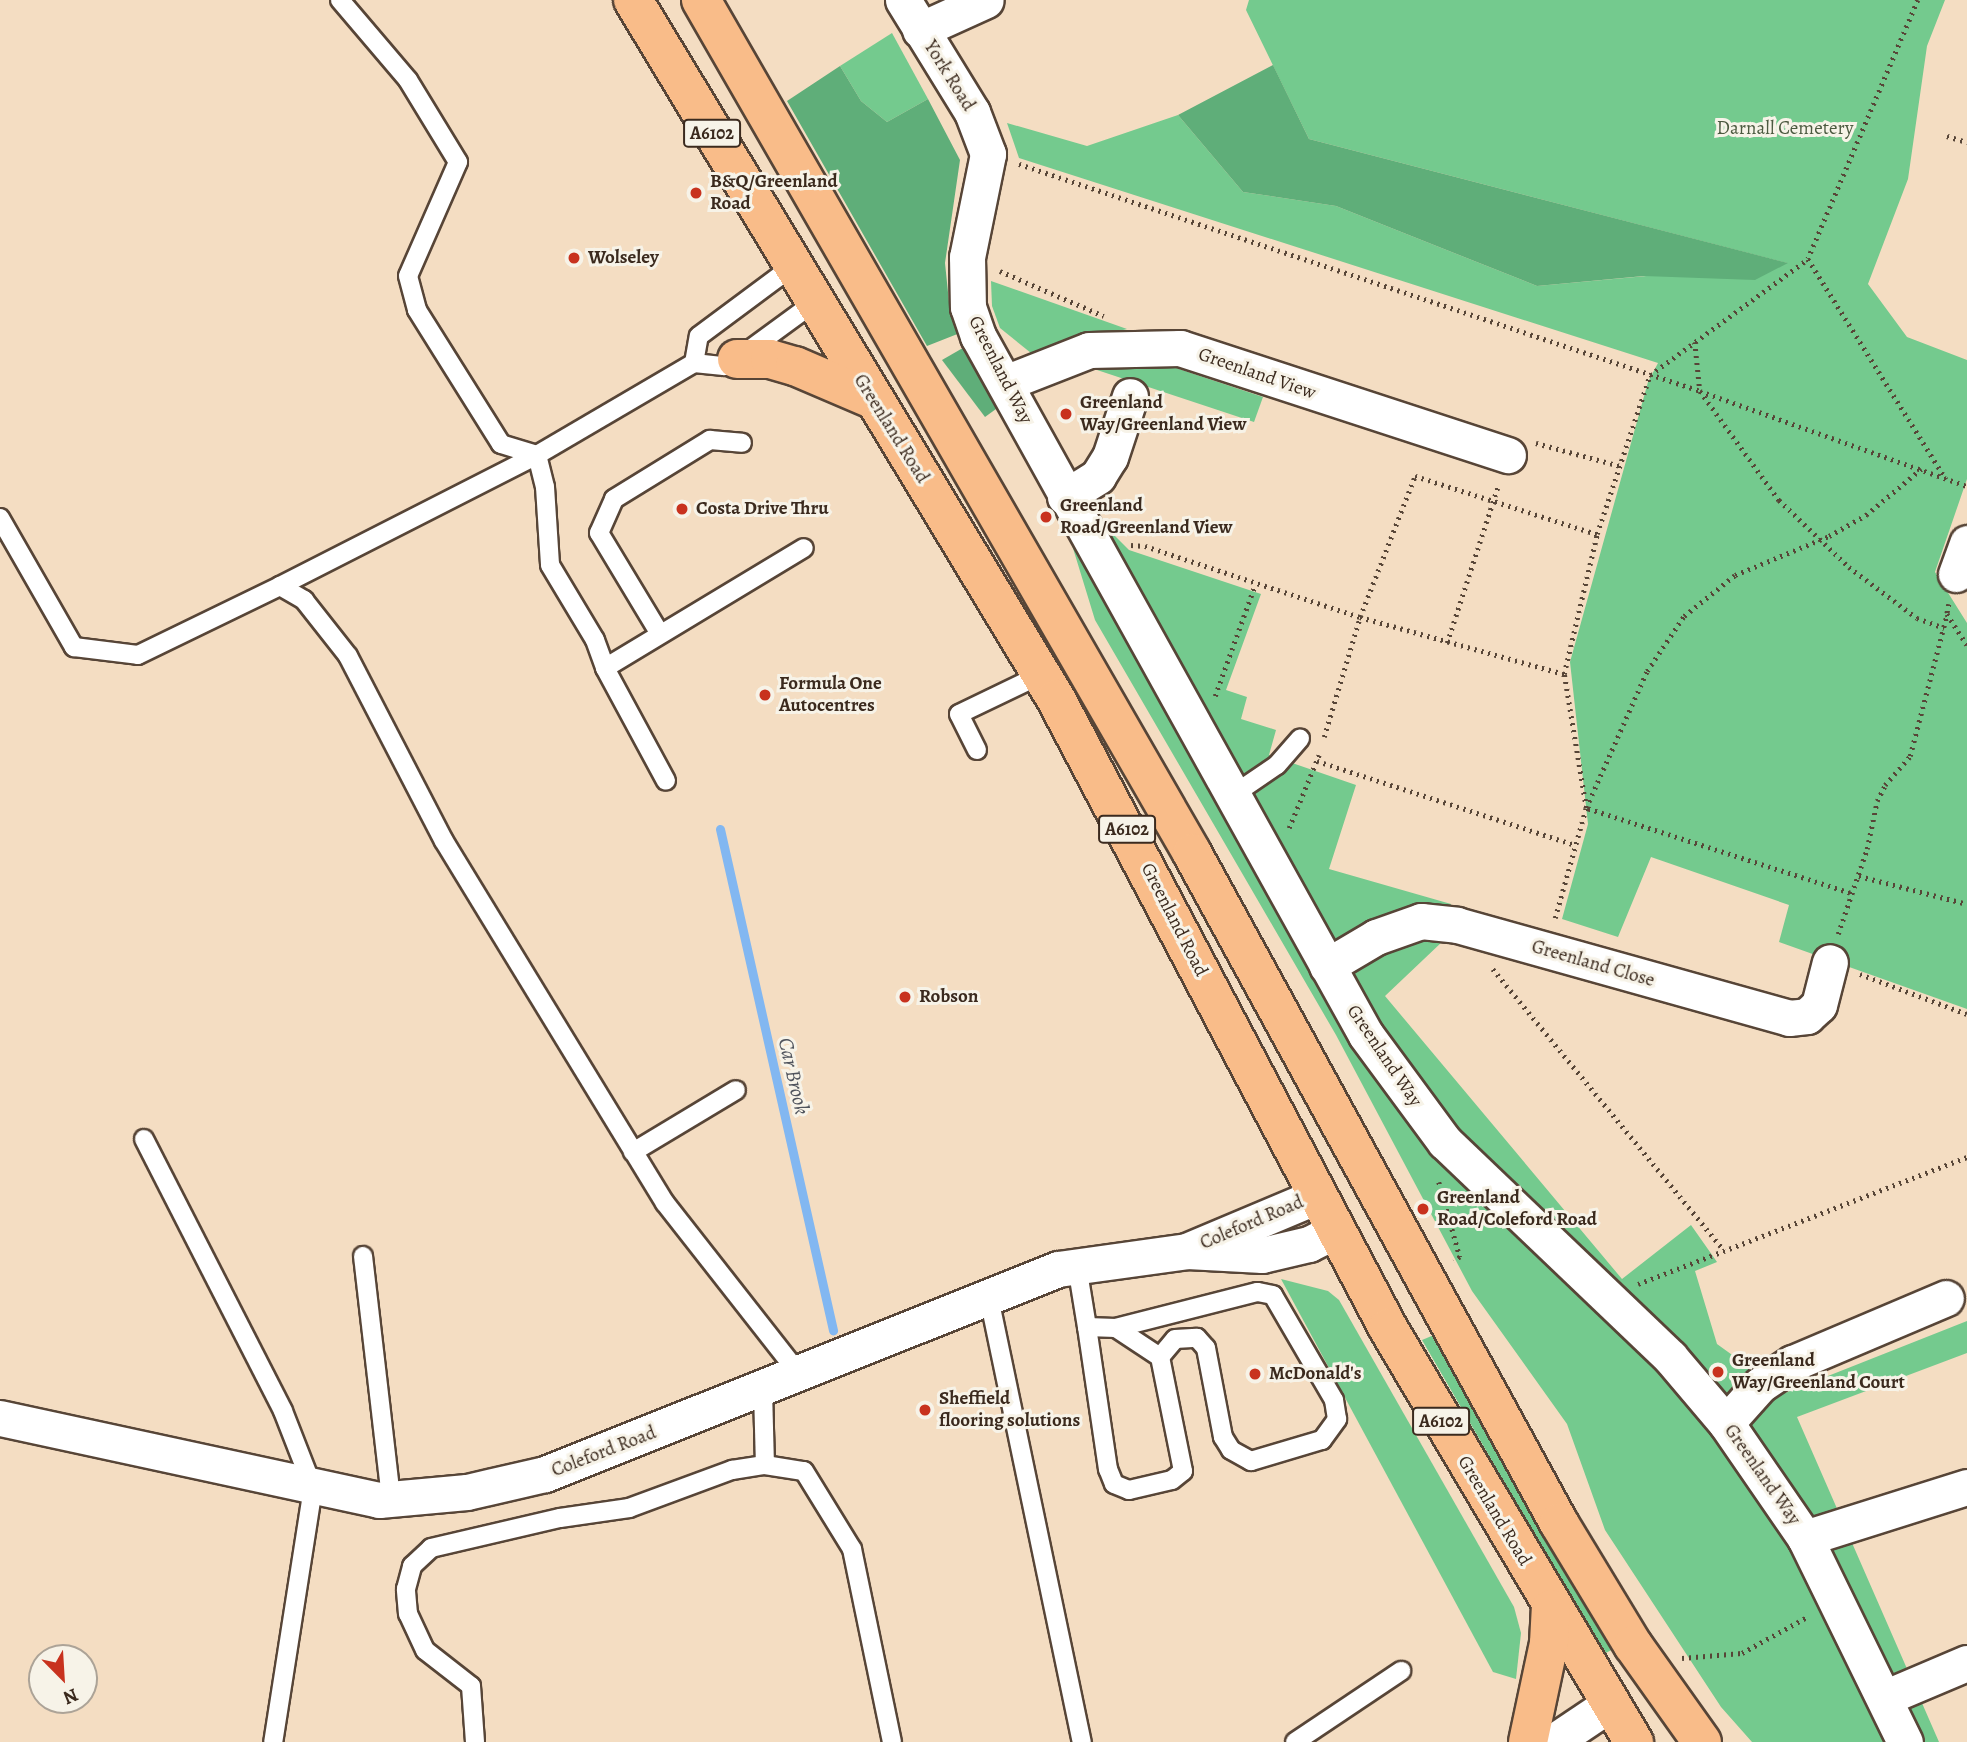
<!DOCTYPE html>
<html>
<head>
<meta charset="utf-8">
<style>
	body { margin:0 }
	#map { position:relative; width:1967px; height:1742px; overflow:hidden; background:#f4ddc2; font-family:Alegreya,serif }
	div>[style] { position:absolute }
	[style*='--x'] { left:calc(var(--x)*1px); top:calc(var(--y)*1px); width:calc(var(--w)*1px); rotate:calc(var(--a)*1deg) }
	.green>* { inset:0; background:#74ca8e }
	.forest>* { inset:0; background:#5fae79 }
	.stream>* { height:9px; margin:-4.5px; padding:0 4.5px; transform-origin:4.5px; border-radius:4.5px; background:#82b7f1 }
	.path>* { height:4.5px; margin-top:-2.25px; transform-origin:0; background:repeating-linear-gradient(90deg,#574537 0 2px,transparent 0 7px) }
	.roads { filter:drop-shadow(2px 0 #574537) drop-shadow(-2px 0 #574537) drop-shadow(0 2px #574537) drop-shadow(0 -2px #574537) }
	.service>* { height:18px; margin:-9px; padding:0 9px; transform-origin:9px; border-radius:9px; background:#fff }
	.minor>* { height:35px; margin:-17.5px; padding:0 17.5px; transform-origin:17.5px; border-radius:17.5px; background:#fff }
	.trunk>* { height:38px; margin:-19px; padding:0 19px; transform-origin:19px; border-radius:19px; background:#f9bc89 }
	.dots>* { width:19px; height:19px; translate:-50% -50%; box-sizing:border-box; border:4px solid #f7f3e8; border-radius:50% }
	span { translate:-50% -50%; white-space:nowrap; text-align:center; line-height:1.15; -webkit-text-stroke:6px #f7f3e8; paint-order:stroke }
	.shield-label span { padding:2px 5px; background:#f7f3e8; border:2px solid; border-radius:5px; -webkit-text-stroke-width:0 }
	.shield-label { font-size:18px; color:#3b2a1e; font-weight:700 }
	.street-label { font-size:19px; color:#3b2a1e }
	.park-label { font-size:19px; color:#4c5a40 }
	.poi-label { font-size:19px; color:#3b2a1e; font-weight:700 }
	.left { translate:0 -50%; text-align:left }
	.water-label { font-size:21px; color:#50545d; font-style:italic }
	.north { position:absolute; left:28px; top:1644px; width:70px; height:70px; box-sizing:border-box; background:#f7f3e8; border:2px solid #aca397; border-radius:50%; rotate:156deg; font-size:19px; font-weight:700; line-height:28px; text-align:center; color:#3b2a1e }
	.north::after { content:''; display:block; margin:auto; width:24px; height:32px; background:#c8321e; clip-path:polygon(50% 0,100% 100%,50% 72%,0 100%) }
</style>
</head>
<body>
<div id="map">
	<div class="green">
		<i style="clip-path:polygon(1249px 0,1945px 0,1927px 46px,1908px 179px,1868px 284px,1907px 337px,1967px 360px,1967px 479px,1935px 572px,1967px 623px,1967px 1009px,1779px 942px,1789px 905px,1651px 857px,1618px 937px,1562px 919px,1588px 824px,1570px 662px,1648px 382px,1658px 363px,1019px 158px,1007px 123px,1087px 146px,1178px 115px,1243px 192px,1336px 206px,1537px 286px,1787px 263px,1309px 139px,1246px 10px)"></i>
		<i style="clip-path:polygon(892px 33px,928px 99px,887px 122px,861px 101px,840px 66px)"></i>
		<i style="clip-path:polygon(991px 281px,1127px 329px,1031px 353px,1000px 328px,992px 306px)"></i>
		<i style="clip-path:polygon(1098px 363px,1170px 366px,1263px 397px,1254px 422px,1097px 370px)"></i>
		<i style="clip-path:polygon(1099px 520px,1129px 550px,1261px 594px,1226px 690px,1247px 697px,1241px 719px,1276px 730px,1269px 755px,1356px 785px,1329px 869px,1451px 904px,1443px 941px,1385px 996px,1622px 1279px,1691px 1225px,1717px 1262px,1695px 1271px,1717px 1344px,1785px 1393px,1967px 1321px,1967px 1353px,1797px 1417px,1939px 1742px,1752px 1742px,1721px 1707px,1605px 1530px,1567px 1424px,1472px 1291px,1336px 1035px,1095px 620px,1068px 532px)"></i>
		<i style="clip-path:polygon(1281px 1279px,1328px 1291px,1339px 1300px,1514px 1607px,1521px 1633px,1516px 1679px,1493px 1672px)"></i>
		<i style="clip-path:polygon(1434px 1335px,1615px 1648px,1604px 1654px,1422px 1340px)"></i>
	</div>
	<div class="forest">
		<i style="clip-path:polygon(1273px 65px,1309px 139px,1788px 263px,1755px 280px,1644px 276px,1537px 286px,1336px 206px,1243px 192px,1178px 115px)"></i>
		<i style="clip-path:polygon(840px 66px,861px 101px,887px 122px,928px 99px,960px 160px,945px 263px,949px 302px,960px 333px,927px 346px,787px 101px)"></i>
		<i style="clip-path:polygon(968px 345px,996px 398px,996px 409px,985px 417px,942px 360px)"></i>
	</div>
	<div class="stream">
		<i style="--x:720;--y:829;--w:514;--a:77.29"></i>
	</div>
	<div class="path">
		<i style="--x:1918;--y:0;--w:281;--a:113"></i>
		<i style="--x:1808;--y:259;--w:260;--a:57.9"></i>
		<i style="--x:1947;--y:136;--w:21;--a:17"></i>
		<i style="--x:1019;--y:164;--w:718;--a:18.43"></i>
		<i style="--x:1700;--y:391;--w:283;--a:19.6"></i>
		<i style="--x:1000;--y:271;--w:113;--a:23.4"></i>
		<i style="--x:1695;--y:342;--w:49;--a:84.2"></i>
		<i style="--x:1700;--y:391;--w:135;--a:54.1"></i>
		<i style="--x:1779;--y:500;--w:97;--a:43.7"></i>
		<i style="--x:1849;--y:567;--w:85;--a:36.9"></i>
		<i style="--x:1917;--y:618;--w:29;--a:20"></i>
		<i style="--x:1536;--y:443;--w:87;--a:15.3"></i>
		<i style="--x:1131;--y:545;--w:14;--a:4"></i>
		<i style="--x:1145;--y:546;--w:226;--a:18.3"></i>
		<i style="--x:1360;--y:617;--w:212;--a:15.6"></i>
		<i style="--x:1949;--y:604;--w:10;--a:101"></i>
		<i style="--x:1947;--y:614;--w:37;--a:57"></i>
		<i style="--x:1447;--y:643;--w:165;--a:-72"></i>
		<i style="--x:1215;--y:696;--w:118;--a:-70.2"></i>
		<i style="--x:1324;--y:737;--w:125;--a:-73.3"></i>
		<i style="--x:1360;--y:617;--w:151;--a:-68.7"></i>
		<i style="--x:1415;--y:476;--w:191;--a:17.7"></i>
		<i style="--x:1317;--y:761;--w:272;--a:18"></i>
		<i style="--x:1289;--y:828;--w:79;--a:-67.7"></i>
		<i style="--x:1859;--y:876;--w:112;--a:14.5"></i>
		<i style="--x:1850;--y:893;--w:277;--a:-162.2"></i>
		<i style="--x:1586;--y:808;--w:150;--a:-66"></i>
		<i style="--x:1647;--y:671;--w:66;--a:-56.1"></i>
		<i style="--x:1684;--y:616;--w:65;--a:-38.8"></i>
		<i style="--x:1735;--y:575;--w:102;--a:-22.5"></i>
		<i style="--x:1829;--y:536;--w:43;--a:-29.6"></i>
		<i style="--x:1866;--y:515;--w:72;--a:-39.9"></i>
		<i style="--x:1555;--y:918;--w:114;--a:-74.3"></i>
		<i style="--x:1586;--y:808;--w:136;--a:-99.3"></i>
		<i style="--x:1564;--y:674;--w:144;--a:-76.7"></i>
		<i style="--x:1597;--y:534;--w:168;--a:-71.6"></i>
		<i style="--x:1650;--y:375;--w:196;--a:-36.3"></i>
		<i style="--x:1838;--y:934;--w:90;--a:-71.2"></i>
		<i style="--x:1867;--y:849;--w:49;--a:-78.2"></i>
		<i style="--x:1877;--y:801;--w:18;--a:-63"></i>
		<i style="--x:1885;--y:785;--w:38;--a:-49"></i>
		<i style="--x:1910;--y:756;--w:147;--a:-75.4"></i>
		<i style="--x:1493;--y:969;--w:364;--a:50.6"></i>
		<i style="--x:1860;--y:974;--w:114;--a:20.5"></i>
		<i style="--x:1439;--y:1182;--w:78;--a:74.4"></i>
		<i style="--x:1460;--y:1257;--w:7;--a:146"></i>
		<i style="--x:1638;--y:1284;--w:353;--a:-21.1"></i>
		<i style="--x:1682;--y:1658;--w:60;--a:-4.8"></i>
		<i style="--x:1742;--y:1653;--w:74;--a:-29"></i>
	</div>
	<div class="roads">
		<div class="service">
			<i style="--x:340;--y:0;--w:105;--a:49.6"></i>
			<i style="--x:408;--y:80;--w:96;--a:58.6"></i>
			<i style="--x:458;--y:162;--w:124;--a:113.7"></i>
			<i style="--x:408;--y:276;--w:35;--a:75"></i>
			<i style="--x:417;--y:310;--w:158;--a:57.9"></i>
			<i style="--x:501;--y:444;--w:38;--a:17"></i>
			<i style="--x:537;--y:455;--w:182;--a:-30.4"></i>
			<i style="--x:694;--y:363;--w:30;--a:6"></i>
			<i style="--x:724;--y:366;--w:15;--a:-28"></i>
			<i style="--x:737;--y:359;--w:97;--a:-36.2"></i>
			<i style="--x:694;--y:363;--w:27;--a:-80"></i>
			<i style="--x:699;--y:336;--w:116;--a:-36.6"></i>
			<i style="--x:0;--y:518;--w:149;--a:60.2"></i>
			<i style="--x:74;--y:647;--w:64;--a:7.1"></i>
			<i style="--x:138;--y:655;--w:158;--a:-25.9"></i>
			<i style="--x:280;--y:586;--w:28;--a:30"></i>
			<i style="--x:304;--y:600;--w:71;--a:51.8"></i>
			<i style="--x:348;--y:656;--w:208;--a:62.6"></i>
			<i style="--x:444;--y:841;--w:424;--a:58.6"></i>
			<i style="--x:665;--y:1203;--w:219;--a:51.9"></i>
			<i style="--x:280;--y:586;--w:288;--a:-27"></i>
			<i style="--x:537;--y:455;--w:33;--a:76"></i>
			<i style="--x:545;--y:487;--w:78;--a:86.3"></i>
			<i style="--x:550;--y:565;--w:87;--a:59"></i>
			<i style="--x:595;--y:640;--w:30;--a:70"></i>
			<i style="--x:605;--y:668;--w:128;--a:61.6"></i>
			<i style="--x:660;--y:634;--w:118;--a:-121.1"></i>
			<i style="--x:599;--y:533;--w:37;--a:-66"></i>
			<i style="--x:614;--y:499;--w:113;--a:-31.6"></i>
			<i style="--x:710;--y:440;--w:32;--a:5"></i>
			<i style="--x:605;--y:668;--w:232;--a:-31.1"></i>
			<i style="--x:977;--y:750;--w:40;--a:-116.6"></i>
			<i style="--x:959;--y:714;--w:92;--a:-25.7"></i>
			<i style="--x:1233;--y:795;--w:53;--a:-34.3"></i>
			<i style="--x:1277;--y:765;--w:35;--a:-49"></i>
			<i style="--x:144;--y:1139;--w:305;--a:62.9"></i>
			<i style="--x:283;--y:1411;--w:83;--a:68.7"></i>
			<i style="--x:313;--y:1488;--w:257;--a:98.9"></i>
			<i style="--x:633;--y:1152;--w:120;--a:-31"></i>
			<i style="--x:363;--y:1256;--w:245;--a:83.4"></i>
			<i style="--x:1077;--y:1266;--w:62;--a:80.7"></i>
			<i style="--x:1087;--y:1327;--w:144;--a:81.6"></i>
			<i style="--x:1108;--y:1469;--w:16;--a:68"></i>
			<i style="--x:1114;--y:1484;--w:16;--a:22"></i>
			<i style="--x:1129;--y:1490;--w:44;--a:-13.1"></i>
			<i style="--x:1172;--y:1480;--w:14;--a:-39"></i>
			<i style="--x:1183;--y:1471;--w:116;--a:-101.4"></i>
			<i style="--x:1160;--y:1357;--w:23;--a:-50"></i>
			<i style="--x:1175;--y:1339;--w:22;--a:-3"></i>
			<i style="--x:1197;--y:1338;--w:13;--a:48"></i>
			<i style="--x:1206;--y:1348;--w:91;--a:79.2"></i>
			<i style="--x:1223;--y:1437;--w:15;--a:58"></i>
			<i style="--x:1231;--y:1450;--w:23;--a:29"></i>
			<i style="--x:1251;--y:1461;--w:74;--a:-16.5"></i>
			<i style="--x:1322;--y:1440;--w:26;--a:-54"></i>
			<i style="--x:1337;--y:1419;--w:19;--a:-99"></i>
			<i style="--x:1334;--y:1400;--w:121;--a:-120.2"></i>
			<i style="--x:1273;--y:1295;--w:16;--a:-169"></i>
			<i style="--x:1257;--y:1292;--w:146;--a:165.7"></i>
			<i style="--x:1116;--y:1328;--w:29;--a:-178"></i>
			<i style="--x:989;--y:1298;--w:454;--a:78.2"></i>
			<i style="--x:1116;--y:1328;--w:53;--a:33.4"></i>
			<i style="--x:763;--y:1390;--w:75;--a:88.5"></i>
			<i style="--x:475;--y:1742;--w:56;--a:-94.1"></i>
			<i style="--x:471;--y:1686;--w:58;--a:-142"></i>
			<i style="--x:425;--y:1650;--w:40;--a:-115"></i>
			<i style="--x:408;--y:1614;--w:25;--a:-95"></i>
			<i style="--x:406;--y:1589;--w:24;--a:-75"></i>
			<i style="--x:412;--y:1566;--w:26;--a:-43"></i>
			<i style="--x:431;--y:1548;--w:132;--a:-13.1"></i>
			<i style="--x:560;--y:1518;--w:70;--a:-8.2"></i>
			<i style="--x:629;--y:1508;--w:110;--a:-20.3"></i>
			<i style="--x:732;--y:1470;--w:33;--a:-9"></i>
			<i style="--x:765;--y:1465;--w:39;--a:9"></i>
			<i style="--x:804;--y:1471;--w:92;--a:58.4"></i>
			<i style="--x:852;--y:1549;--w:197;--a:78.3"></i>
			<i style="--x:1295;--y:1742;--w:128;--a:-33.8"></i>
		</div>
		<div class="minor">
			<i style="--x:903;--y:0;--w:132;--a:58.4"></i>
			<i style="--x:972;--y:112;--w:45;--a:69.1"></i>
			<i style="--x:988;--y:154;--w:105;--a:101.5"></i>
			<i style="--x:967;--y:257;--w:50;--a:88.9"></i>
			<i style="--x:968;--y:307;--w:31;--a:71"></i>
			<i style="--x:978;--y:336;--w:799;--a:60.97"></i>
			<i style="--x:1366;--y:1035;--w:133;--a:53.6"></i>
			<i style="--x:1445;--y:1142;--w:311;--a:43.7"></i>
			<i style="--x:1670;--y:1357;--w:87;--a:49.7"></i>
			<i style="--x:1726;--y:1423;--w:140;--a:55.5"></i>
			<i style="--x:1805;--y:1538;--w:227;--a:63.9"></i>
			<i style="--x:920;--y:30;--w:72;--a:-24.4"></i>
			<i style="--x:1005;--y:383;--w:90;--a:-21.4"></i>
			<i style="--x:1089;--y:350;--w:91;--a:-1.3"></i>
			<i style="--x:1180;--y:348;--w:345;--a:18.1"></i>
			<i style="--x:1065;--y:497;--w:39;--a:-32"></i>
			<i style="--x:1098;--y:476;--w:22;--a:-58"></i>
			<i style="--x:1110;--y:457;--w:64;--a:-71.8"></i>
			<i style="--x:1956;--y:574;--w:33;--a:-70"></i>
			<i style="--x:1327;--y:966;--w:57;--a:-30.6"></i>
			<i style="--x:1376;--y:937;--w:48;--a:-19.6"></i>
			<i style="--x:1421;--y:921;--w:36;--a:6"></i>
			<i style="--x:1457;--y:925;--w:345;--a:15.6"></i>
			<i style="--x:1789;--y:1018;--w:18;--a:-6"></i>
			<i style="--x:1807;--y:1016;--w:16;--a:-43"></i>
			<i style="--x:1819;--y:1005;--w:44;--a:-75.7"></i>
			<i style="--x:1191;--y:1249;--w:137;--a:-22.8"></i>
			<i style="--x:0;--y:1418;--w:388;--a:12.2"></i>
			<i style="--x:379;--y:1500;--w:88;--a:-5.2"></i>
			<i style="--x:467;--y:1492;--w:80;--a:-13"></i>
			<i style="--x:545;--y:1474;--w:552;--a:-21.78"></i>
			<i style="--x:1058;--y:1269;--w:130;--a:-7.9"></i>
			<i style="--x:1187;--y:1251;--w:75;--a:3.1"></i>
			<i style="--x:1262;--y:1255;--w:48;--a:-13.2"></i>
			<i style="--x:1309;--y:1244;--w:29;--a:-27"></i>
			<i style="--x:1726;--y:1423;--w:51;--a:-48.2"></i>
			<i style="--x:1760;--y:1385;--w:40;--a:-34"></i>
			<i style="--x:1793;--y:1363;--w:166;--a:-23"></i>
			<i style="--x:1805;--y:1538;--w:170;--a:-17.5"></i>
			<i style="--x:1884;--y:1698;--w:90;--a:-22.9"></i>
			<i style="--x:1553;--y:1742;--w:66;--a:-33.9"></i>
		</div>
		<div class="trunk">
			<i style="--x:633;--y:0;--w:817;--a:58.82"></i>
			<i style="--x:1056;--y:699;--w:711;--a:62.17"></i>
			<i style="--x:1388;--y:1328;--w:482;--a:59.3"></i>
			<i style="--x:701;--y:0;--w:984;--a:60.07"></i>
			<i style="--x:1192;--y:853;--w:764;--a:61.29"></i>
			<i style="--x:1559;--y:1523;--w:143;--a:58.8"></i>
			<i style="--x:1633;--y:1645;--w:119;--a:54.6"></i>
			<i style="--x:737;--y:359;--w:33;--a:0"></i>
			<i style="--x:770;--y:359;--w:26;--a:16"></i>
			<i style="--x:795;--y:366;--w:84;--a:23.2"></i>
			<i style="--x:1528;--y:1742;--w:101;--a:-78"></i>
			<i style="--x:1549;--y:1643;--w:34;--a:-87"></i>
		</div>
	</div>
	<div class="dots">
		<i style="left:696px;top:193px;background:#c8321e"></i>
		<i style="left:574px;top:258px;background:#c8321e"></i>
		<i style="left:1066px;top:414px;background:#c8321e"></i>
		<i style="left:682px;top:509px;background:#c8321e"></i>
		<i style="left:1046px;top:517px;background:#c8321e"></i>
		<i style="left:765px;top:695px;background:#c8321e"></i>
		<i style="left:905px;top:997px;background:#c8321e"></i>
		<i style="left:1423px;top:1209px;background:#c8321e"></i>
		<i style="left:1718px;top:1372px;background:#c8321e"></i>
		<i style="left:1255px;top:1374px;background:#c8321e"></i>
		<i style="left:925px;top:1410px;background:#c8321e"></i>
	</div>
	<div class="shield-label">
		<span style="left:712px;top:133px">A6102</span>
		<span style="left:1127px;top:829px">A6102</span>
		<span style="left:1441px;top:1421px">A6102</span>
	</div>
	<div class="street-label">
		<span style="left:949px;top:76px;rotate:58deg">York Road</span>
		<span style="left:1000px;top:370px;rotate:63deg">Greenland Way</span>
		<span style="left:1257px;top:374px;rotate:19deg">Greenland View</span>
		<span style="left:891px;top:429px;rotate:58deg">Greenland Road</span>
		<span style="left:1174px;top:920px;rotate:63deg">Greenland Road</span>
		<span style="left:1593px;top:964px;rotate:16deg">Greenland Close</span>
		<span style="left:1384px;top:1056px;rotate:56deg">Greenland Way</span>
		<span style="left:1252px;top:1223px;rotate:-23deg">Coleford Road</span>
		<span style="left:604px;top:1452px;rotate:-21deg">Coleford Road</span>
		<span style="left:1762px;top:1475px;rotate:55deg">Greenland Way</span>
		<span style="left:1494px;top:1511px;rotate:59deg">Greenland Road</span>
	</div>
	<div class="park-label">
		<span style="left:1785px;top:129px">Darnall Cemetery</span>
	</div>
	<div class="poi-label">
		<span class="left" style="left:710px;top:193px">B&amp;Q/Greenland<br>Road</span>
		<span class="left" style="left:588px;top:258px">Wolseley</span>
		<span class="left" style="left:1080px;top:414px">Greenland<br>Way/Greenland View</span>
		<span class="left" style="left:1060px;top:517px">Greenland<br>Road/Greenland View</span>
		<span class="left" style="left:696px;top:509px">Costa Drive Thru</span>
		<span class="left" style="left:779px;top:695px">Formula One<br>Autocentres</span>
		<span class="left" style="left:919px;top:997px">Robson</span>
		<span class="left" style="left:1437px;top:1209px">Greenland<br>Road/Coleford Road</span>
		<span class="left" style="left:1732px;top:1372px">Greenland<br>Way/Greenland Court</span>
		<span class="left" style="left:1269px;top:1374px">McDonald's</span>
		<span class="left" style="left:939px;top:1410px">Sheffield<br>flooring solutions</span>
	</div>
	<div class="water-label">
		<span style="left:794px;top:1076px;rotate:77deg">Car Brook</span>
	</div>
	<div class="north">N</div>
</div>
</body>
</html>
